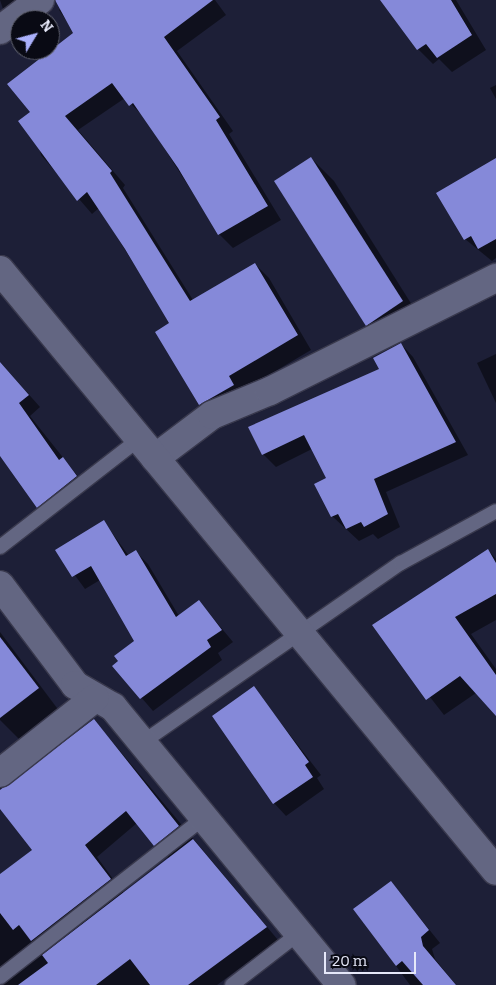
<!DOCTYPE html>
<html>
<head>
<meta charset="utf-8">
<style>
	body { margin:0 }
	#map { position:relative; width:496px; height:985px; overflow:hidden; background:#1d1f37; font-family:Bitter,serif }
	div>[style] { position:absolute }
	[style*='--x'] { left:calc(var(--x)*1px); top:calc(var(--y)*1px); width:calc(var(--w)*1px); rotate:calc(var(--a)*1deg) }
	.shadow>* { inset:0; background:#0007 }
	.building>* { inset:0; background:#8589d9 }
	.roads { filter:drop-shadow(1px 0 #39394d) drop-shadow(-1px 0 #39394d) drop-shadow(0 1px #39394d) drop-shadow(0 -1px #39394d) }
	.service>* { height:14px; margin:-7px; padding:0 7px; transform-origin:7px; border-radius:7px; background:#636682 }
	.minor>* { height:28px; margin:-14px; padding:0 14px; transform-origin:14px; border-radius:14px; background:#636682 }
	.tertiary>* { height:28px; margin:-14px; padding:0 14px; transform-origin:14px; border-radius:14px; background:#636682 }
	span { translate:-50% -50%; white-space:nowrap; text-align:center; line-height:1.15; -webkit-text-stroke:5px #090a14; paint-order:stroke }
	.north { position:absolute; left:10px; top:10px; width:50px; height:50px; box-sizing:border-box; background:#090a14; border:1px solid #616370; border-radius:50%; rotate:53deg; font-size:14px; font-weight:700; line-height:20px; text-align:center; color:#e6e8f9 }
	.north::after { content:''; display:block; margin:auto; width:18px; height:22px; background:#aab0fb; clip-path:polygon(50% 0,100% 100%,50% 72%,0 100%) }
	.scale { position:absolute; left:324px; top:952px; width:92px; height:22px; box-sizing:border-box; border:2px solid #e6e8f9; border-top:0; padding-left:6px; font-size:15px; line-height:18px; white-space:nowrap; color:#e6e8f9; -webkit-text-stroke:4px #090a14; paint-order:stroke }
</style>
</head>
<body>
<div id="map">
	<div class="shadow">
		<i style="clip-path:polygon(0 0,24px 0,5px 15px)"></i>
		<i style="clip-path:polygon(74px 0,215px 0,226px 15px,177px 51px,233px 131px,229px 134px,281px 220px,233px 248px,219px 234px,145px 118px,125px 98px,78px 130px,125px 185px,123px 188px,193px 300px,255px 264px,269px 278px,311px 350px,242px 391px,214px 418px,200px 404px,171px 324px,99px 208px,92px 214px,41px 155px,31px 112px,75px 33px,59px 10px)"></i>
		<i style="clip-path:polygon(396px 0,456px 0,486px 50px,452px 72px,439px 59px,433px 64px,418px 49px)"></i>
		<i style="clip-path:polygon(496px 85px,496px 99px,490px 88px)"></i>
		<i style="clip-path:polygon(311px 158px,334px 181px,424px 324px,389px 347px,367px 325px)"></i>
		<i style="clip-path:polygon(496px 159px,496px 258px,492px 261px,465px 239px)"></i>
		<i style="clip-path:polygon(401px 344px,413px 357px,468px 455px,386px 492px,400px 527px,378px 539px,373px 534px,359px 541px,332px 516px,327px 479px,312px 449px,276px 467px,263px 454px,381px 370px)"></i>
		<i style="clip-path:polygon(496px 354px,496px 403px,477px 363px)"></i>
		<i style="clip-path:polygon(0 362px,40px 407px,30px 416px,88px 489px,49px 518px,0 454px)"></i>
		<i style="clip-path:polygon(104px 522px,129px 556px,136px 552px,148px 564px,179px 616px,199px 601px,233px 642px,218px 653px,222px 660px,153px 711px,114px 666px,136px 641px,100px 580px,85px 589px,57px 551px)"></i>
		<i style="clip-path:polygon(488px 550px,496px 559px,496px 620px,471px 634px,496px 669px,496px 714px,476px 693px,444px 715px,374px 625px)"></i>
		<i style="clip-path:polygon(0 632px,60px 712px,21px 741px,0 720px)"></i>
		<i style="clip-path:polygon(253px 687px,321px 775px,317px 778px,324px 789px,286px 816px,274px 803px)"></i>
		<i style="clip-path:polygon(evenodd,94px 720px,278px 940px,217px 985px,0 985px,0 876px,34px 850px,0 807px,0 792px,94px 720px,137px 823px,169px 859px,124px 894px,97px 857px,137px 823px)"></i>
		<i style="clip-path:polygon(391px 882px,440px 943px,432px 949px,435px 959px,456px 985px,410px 985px,355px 910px)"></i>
	</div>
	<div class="building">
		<i style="clip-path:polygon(55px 0,213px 0,164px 37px,220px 117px,216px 120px,268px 206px,218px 235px,178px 168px,133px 103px,129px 106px,112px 83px,65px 116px,112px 171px,110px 173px,190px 301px,255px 263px,298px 335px,229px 376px,234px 385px,199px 405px,155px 332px,169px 323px,125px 249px,87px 192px,77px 201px,18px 121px,30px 112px,7px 84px,73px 33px)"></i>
		<i style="clip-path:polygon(380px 0,451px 0,472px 35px,437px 58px,426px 44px,417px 50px)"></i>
		<i style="clip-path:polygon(311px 157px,403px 301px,366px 326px,274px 181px)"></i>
		<i style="clip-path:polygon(496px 158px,496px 239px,478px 249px,471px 236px,464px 240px,436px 193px)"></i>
		<i style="clip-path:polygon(401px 343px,456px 442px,374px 479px,388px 514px,364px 527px,361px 522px,346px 529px,338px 514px,331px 517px,314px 484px,326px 478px,304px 435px,262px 455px,248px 427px,379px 369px,373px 358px)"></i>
		<i style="clip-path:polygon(0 362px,29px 395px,19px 403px,59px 460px,63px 457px,77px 476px,37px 508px,0 456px)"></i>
		<i style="clip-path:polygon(104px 520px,126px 556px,136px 550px,176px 617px,199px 600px,222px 630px,207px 640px,211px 647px,140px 699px,112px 666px,118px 661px,114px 656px,134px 641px,91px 566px,72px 577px,55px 550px)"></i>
		<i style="clip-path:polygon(488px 549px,496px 563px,496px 594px,455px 617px,496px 675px,496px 716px,460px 676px,426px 700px,372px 625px)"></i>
		<i style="clip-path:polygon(0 637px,39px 688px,0 718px)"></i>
		<i style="clip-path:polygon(254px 686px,309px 762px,305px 765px,313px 777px,273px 804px,212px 716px)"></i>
		<i style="clip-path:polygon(94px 719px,179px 826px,154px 846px,126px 811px,85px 845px,111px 879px,31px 941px,19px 925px,13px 930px,0 913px,0 874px,32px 850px,0 809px,0 790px)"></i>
		<i style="clip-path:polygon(193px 839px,267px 927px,188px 985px,150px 985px,130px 959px,96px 985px,18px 985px,48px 963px,42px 955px)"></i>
		<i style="clip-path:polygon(391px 881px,429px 930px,421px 937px,423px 946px,456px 985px,423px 985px,402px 961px,396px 966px,353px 909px)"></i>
	</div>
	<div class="roads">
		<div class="service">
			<i style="--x:0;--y:547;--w:176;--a:-37.8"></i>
			<i style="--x:143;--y:742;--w:314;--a:-34.8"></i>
			<i style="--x:401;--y:563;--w:108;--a:-28.7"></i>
			<i style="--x:0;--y:977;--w:260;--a:-38"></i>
			<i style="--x:232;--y:985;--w:83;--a:-37.7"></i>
		</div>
		<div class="minor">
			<i style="--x:0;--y:30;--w:50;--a:-36.9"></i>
			<i style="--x:155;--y:458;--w:71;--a:-37"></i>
			<i style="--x:212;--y:415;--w:63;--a:-22.5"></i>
			<i style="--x:270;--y:391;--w:253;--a:-26.6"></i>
			<i style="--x:0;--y:585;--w:125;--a:53.1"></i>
			<i style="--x:75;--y:685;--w:44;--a:30.1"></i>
			<i style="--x:113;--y:707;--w:360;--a:50.6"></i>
			<i style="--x:0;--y:773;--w:121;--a:-38.3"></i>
		</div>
		<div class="tertiary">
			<i style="--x:0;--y:270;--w:779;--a:50.47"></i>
		</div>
	</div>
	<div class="north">N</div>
	<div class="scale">20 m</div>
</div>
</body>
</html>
